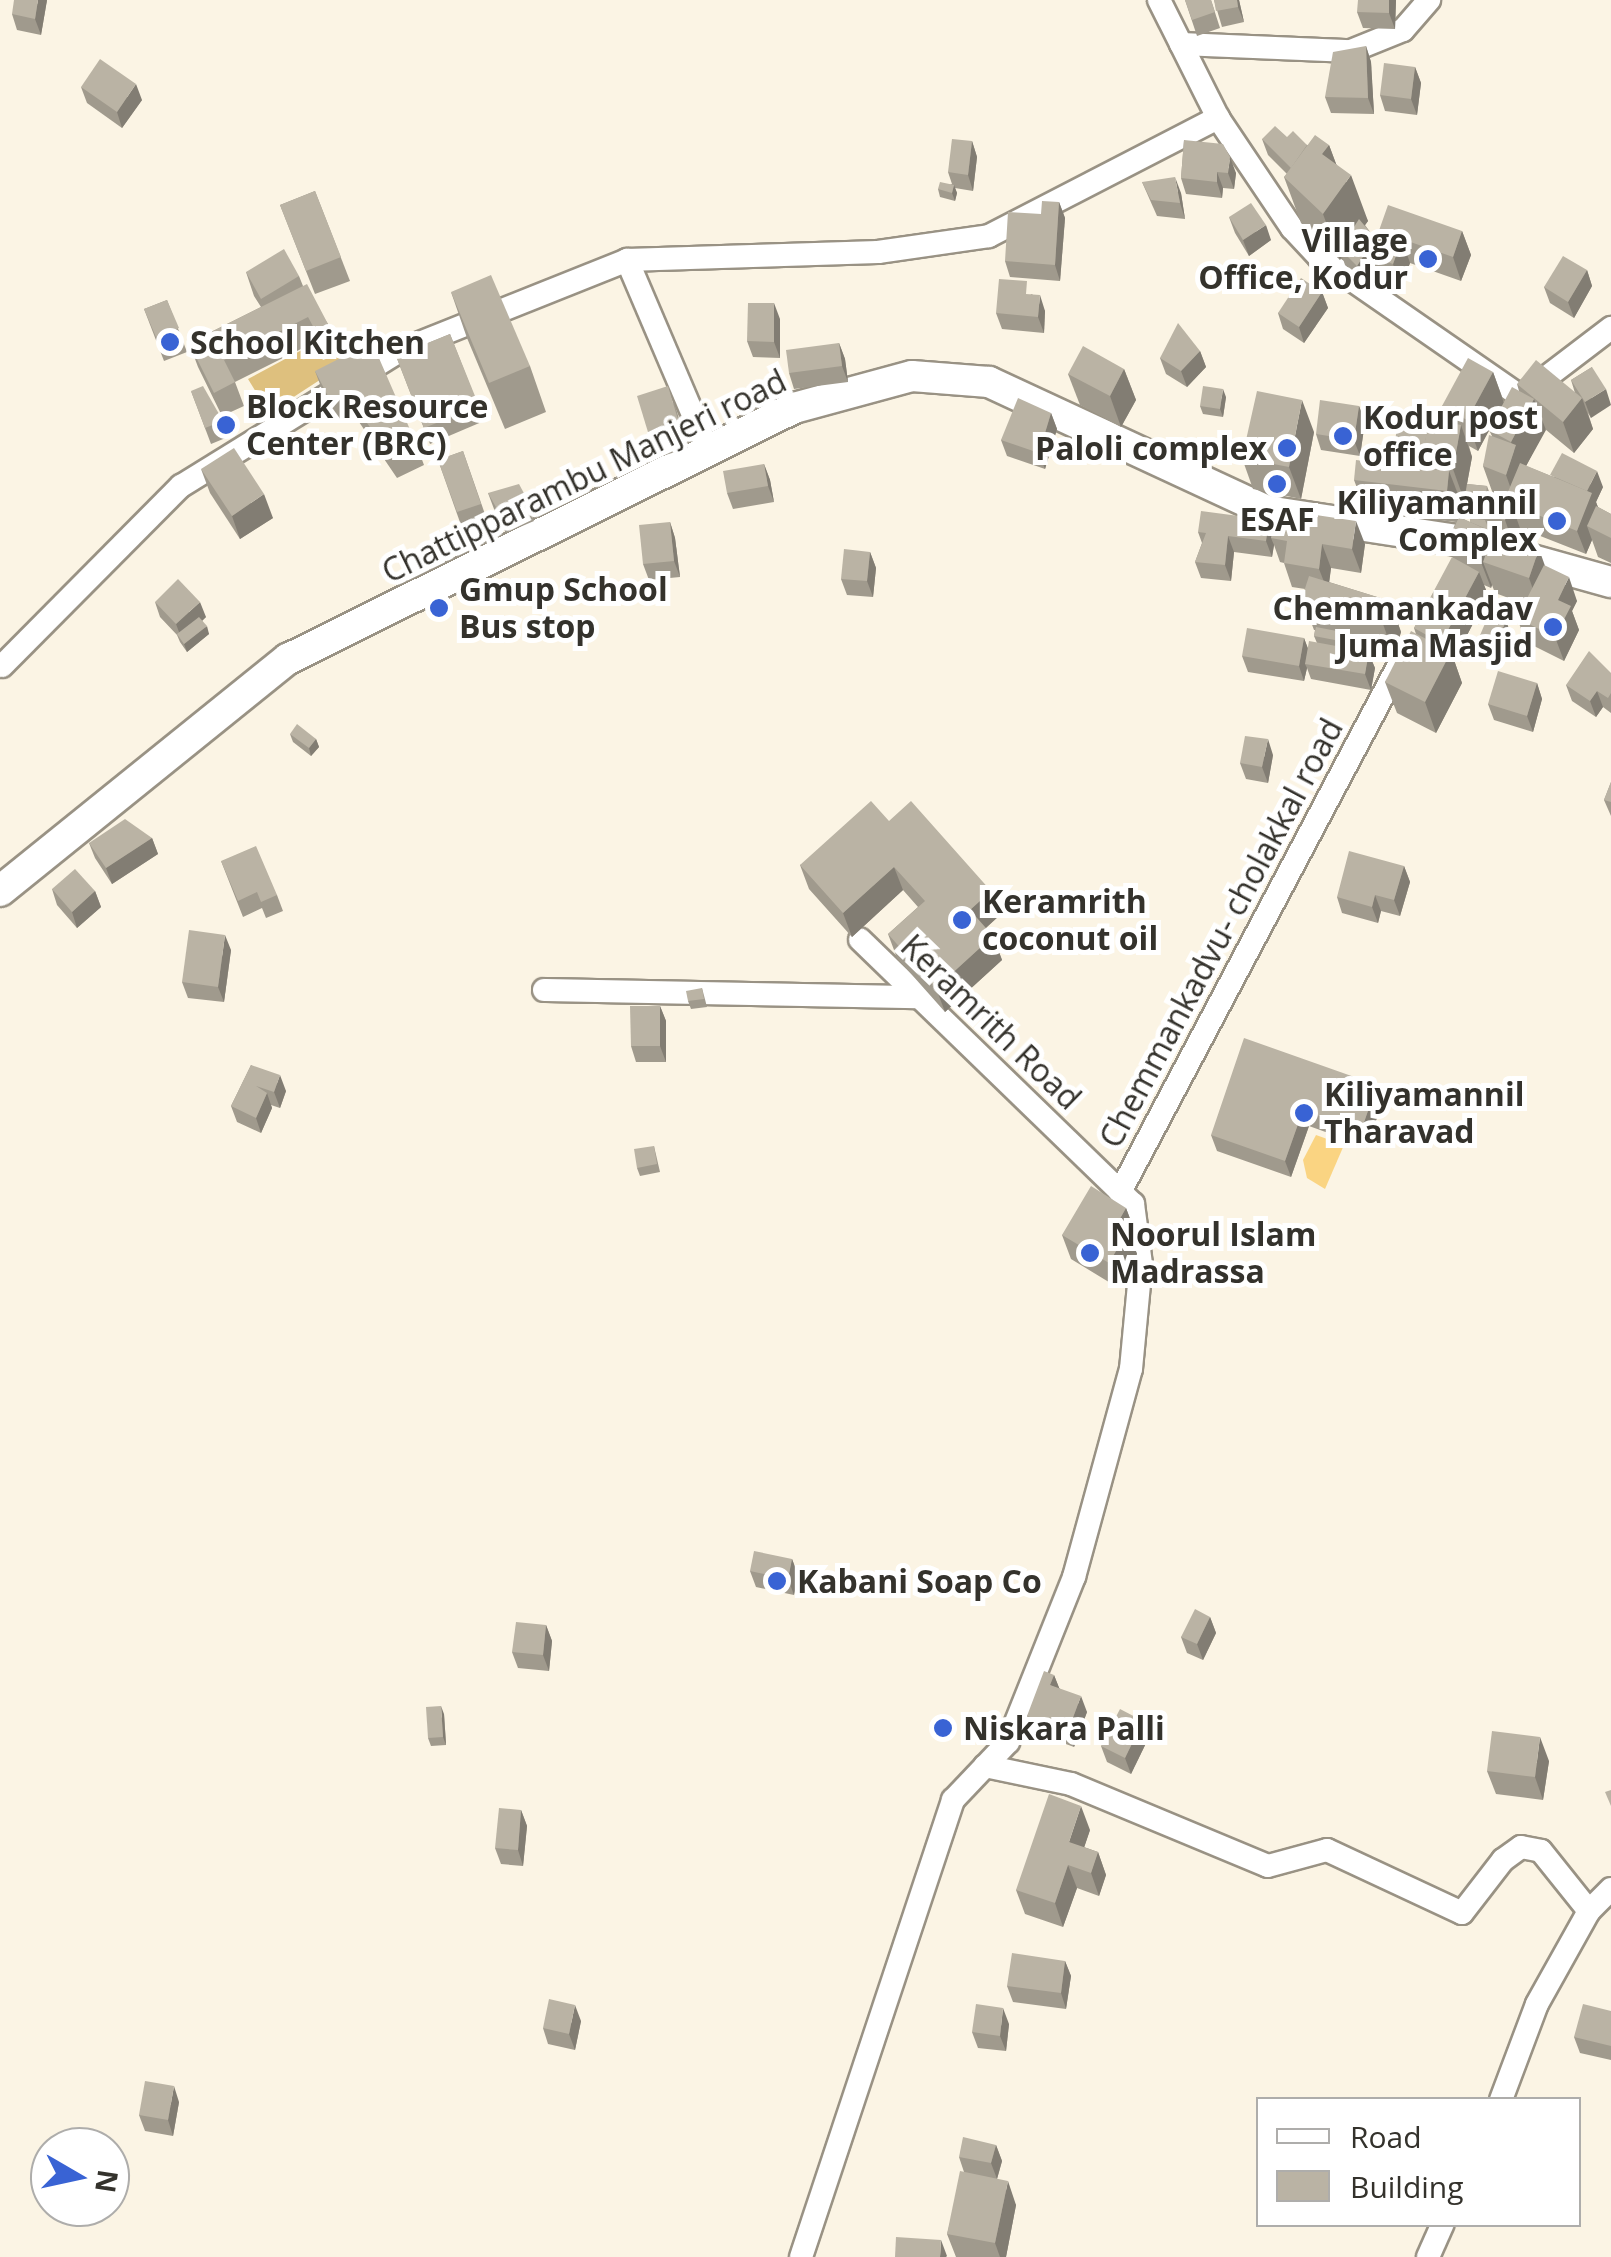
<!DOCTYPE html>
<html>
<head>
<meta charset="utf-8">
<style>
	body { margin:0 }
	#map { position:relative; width:1611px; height:2257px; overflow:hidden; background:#fbf4e4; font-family:"Open Sans",sans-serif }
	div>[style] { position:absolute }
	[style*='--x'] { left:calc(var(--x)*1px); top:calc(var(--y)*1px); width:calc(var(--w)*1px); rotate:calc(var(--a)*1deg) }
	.green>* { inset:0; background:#dec07e }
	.water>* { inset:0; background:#fad482 }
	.roads { filter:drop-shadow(2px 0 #999284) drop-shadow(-2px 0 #999284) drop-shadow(0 2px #999284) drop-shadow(0 -2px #999284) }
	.street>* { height:22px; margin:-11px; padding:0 11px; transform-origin:11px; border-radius:11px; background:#fff }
	.secondary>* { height:30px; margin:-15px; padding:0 15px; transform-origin:15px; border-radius:15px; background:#fff }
	.wall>* { inset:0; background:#a09a8d }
	.shaded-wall>* { inset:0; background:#827d73 }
	.building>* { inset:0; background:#bab3a4 }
	.dots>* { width:28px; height:28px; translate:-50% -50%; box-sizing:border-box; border:5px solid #fff; border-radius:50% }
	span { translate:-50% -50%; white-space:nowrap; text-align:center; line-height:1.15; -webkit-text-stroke:10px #fff; paint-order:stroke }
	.poi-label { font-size:32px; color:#34322c; font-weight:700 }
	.right { translate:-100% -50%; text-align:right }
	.left { translate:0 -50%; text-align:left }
	.street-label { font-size:32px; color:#34322c }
	.legend { position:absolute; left:1256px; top:2097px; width:325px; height:130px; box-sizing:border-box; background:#fff; border:2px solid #aeadab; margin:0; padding:12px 18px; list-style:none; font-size:30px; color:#34322c }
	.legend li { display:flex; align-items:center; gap:20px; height:50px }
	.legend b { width:50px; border:2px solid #aeadab }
	.north { position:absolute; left:30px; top:2127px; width:100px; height:100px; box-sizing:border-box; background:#fff; border:2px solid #aeadab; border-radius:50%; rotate:99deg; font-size:28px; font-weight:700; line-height:40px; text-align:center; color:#34322c }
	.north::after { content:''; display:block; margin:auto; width:35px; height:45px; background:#3963d4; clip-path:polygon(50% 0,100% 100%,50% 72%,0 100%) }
</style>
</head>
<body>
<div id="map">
	<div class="green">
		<i style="clip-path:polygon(313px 344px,323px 360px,345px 352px,349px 361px,269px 413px,248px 379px)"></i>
	</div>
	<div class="water">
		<i style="clip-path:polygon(1316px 1135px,1344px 1145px,1325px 1189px,1307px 1178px,1303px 1160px)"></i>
	</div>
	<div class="roads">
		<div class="street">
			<i style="--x:1159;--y:0;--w:132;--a:63.4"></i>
			<i style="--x:1218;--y:118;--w:133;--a:56.1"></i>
			<i style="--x:1292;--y:228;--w:40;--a:47"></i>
			<i style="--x:1319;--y:257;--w:246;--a:34.7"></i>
			<i style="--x:1181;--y:44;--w:170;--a:2.4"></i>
			<i style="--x:1351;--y:51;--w:56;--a:-22"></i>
			<i style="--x:1403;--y:30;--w:40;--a:-49"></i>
			<i style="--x:627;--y:260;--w:207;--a:66.9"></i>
			<i style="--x:1527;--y:392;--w:106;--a:-37.3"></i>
			<i style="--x:2;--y:666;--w:254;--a:-45.2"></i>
			<i style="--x:181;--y:486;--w:257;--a:-31.7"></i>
			<i style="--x:400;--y:351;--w:245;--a:-21.8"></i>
			<i style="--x:627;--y:260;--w:251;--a:-1.8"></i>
			<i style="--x:878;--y:252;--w:112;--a:-8.2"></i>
			<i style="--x:989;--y:236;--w:258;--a:-27.3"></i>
			<i style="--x:544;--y:990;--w:376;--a:1.1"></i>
			<i style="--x:1120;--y:1192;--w:601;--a:-62.11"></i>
			<i style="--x:985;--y:1766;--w:88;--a:11.8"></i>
			<i style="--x:1071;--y:1784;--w:213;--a:22.6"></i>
			<i style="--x:1268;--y:1866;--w:61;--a:-15.2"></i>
			<i style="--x:1327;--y:1850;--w:149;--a:25"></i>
			<i style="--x:1462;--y:1913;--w:67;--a:-52.3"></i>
			<i style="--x:1503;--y:1860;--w:22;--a:-36"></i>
			<i style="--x:1521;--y:1847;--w:20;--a:11"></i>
			<i style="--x:1541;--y:1851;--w:77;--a:51.3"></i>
			<i style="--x:1589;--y:1911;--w:107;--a:119.2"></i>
			<i style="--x:1537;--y:2004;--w:103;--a:110.6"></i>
			<i style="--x:1589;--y:1911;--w:31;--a:-45"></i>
			<i style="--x:801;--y:2257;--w:482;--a:-71.6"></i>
			<i style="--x:953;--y:1800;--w:80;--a:-46.5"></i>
			<i style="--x:1008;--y:1742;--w:178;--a:-68.2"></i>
			<i style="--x:1074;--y:1577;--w:216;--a:-74.7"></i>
			<i style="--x:1131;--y:1369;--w:105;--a:-84.6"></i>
			<i style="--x:1141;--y:1264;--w:61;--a:-97.6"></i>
			<i style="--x:1133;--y:1204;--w:380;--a:-135.9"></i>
			<i style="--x:1428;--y:2257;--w:36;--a:-66"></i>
		</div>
		<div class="secondary">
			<i style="--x:0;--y:891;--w:370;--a:-38.9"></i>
			<i style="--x:288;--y:659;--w:565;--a:-26.38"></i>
			<i style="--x:794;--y:408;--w:122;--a:-15.2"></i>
			<i style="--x:912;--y:376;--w:77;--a:4.5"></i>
			<i style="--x:989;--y:382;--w:306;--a:24.9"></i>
			<i style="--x:1267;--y:511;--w:199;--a:8.7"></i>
			<i style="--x:1464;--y:541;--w:153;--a:15.6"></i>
		</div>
	</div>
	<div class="wall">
		<i style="clip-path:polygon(47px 0,41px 35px,17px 30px,12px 14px)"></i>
		<i style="clip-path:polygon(1185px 0,1211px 0,1220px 28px,1197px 36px)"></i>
		<i style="clip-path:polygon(1214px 0,1239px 0,1244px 22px,1222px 27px)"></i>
		<i style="clip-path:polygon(1396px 0,1395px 29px,1363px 28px,1357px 12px)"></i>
		<i style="clip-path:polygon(1366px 46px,1371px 62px,1374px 114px,1331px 113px,1325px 97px)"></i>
		<i style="clip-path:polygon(1415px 67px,1421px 83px,1417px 115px,1385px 111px,1380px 95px)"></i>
		<i style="clip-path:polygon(81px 87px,142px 100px,122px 128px,87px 103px)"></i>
		<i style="clip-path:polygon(1287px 137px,1307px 145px,1329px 145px,1336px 164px,1368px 221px,1365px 225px,1376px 240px,1462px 231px,1471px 255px,1461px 281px,1410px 263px,1401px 288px,1379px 280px,1373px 266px,1363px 282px,1345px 265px,1342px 256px,1340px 260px,1301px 223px,1284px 177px,1287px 174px,1268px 155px,1262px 139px)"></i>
		<i style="clip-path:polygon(1184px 140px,1236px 173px,1234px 189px,1223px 188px,1222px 198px,1186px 194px,1181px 178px)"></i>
		<i style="clip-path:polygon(972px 141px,977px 157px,973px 191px,955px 188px,957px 193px,955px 201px,940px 197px,938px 189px,952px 184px,948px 172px)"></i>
		<i style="clip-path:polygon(1142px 182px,1181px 193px,1185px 219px,1157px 216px)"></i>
		<i style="clip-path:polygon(315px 191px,350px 281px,315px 294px,280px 205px)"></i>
		<i style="clip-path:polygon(1059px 202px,1065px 218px,1060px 281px,1010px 277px,1005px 261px,1041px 214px)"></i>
		<i style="clip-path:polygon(1229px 217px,1271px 240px,1249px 256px,1235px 233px)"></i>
		<i style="clip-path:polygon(1587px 270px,1592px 286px,1574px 318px,1550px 303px,1544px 287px)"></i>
		<i style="clip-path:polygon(246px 272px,299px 276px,303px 286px,328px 324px,336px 348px,323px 354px,317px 341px,235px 382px,244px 406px,222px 416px,198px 367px,189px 343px,261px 307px,254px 296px)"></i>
		<i style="clip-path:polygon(451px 292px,530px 366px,546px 412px,505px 429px,467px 338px)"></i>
		<i style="clip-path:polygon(1322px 292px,1328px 308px,1304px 343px,1283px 329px,1278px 313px)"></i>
		<i style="clip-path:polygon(1032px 294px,1045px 311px,1044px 333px,1002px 329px,996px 313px)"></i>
		<i style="clip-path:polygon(167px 300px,187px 352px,164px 361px,144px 309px)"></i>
		<i style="clip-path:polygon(780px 319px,780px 358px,753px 357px,747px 341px)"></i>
		<i style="clip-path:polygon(450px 334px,484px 421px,430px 444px,396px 356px)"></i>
		<i style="clip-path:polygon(839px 343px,845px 359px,848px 382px,794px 389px,789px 373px)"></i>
		<i style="clip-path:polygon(1200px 351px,1206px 367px,1187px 387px,1166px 374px,1160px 358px)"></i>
		<i style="clip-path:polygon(evenodd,1592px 367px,1591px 418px,1588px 413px,1593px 429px,1574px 453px,1545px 429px,1526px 466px,1551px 476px,1603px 487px,1596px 502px,1598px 507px,1611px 514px,1611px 563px,1598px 557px,1592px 540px,1586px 554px,1520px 528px,1521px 531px,1518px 542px,1544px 565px,1577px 601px,1572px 611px,1579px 630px,1564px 661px,1526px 642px,1517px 618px,1525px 604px,1495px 593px,1492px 585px,1491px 588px,1484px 585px,1488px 595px,1454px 660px,1462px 683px,1436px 733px,1397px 713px,1385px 682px,1416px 634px,1414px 628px,1453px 557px,1447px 543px,1456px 522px,1366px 512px,1354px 480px,1392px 464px,1427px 431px,1448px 423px,1442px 406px,1493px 372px,1504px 402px,1519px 391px,1517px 384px,1575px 393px,1571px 380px,1592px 367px,1489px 430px,1492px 436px,1483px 466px,1493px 494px,1490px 494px,1487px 486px,1467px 484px,1472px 457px,1469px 446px,1478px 451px,1489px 430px,1592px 367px,1467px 487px,1466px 493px,1475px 519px,1470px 522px,1459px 517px,1460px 499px,1464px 500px,1467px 487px)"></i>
		<i style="clip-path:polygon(1124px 369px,1136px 400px,1121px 427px,1080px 405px,1068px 374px)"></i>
		<i style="clip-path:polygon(315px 371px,415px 441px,424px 465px,397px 478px,359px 422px,337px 421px,324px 395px)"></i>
		<i style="clip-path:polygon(191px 391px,223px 421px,228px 437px,211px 444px)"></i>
		<i style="clip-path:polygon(1226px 397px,1223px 417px,1203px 414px,1200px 406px)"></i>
		<i style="clip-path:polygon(674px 402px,688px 448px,656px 458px,651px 442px)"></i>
		<i style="clip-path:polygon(1359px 406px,1365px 422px,1360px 456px,1321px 450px,1316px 434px)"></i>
		<i style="clip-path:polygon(1051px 413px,1057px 429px,1045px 469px,1007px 456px,1001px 440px)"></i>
		<i style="clip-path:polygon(1314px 432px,1301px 499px,1253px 489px,1242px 458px)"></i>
		<i style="clip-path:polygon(463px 451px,487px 520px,462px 528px,438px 460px)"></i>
		<i style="clip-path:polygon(764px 464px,770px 480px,774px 502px,733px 509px,727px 493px)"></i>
		<i style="clip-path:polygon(201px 469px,273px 518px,240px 539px,210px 493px)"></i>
		<i style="clip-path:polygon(488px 493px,526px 497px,534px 521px,506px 533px,497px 517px)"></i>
		<i style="clip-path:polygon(670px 522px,675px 538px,680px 577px,649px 580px,643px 564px)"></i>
		<i style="clip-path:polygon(1273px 530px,1365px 544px,1361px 573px,1331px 568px,1329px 582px,1390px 601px,1401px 632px,1394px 655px,1371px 648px,1373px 653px,1372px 661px,1375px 668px,1371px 690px,1311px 679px,1307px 668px,1304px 681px,1248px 672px,1242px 656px,1304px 638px,1308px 649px,1317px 643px,1314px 636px,1315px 630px,1314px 630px,1302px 598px,1305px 589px,1292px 587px,1284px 563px,1280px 562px,1274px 545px,1272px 557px,1234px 552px,1231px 581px,1201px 578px,1195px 562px,1202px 543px,1198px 532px)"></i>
		<i style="clip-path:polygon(870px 552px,876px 568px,873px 597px,847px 595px,841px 579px)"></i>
		<i style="clip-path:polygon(155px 602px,206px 617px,202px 621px,209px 634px,187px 652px,180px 642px,177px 635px,160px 617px)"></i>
		<i style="clip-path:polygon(1506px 621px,1512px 637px,1501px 663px,1484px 656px,1478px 640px)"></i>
		<i style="clip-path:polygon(1611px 673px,1611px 713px,1603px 707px,1596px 717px,1572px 701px,1566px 685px)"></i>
		<i style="clip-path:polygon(1537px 683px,1542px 699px,1533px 732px,1494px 720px,1488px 704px)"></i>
		<i style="clip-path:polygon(290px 734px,316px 739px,319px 747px,311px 756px,293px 742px)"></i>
		<i style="clip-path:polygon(1273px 755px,1268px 783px,1246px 779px,1240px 763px)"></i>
		<i style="clip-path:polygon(1611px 782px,1611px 816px,1604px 800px)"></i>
		<i style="clip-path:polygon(889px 821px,1000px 915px,986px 928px,993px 936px,1002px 960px,945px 1012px,897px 958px,888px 934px,918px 907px,903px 890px,852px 937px,809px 889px,800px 865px)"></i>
		<i style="clip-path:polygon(152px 838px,158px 854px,112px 884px,95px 858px,89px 843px)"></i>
		<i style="clip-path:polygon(221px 861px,277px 895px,283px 911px,266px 918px,262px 908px,243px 917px)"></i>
		<i style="clip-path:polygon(1404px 866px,1410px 882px,1400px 916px,1381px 911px,1378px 923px,1342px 913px,1337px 897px)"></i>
		<i style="clip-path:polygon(52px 889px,95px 891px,101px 907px,77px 928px,57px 905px)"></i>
		<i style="clip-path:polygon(231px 950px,224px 1002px,188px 998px,182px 982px)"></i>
		<i style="clip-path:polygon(702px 988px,707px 1007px,691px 1009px,688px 1001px)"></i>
		<i style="clip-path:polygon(660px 1006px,666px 1021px,666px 1062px,636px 1062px,631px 1046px)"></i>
		<i style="clip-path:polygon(251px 1065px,286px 1091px,280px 1108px,271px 1105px,272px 1108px,261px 1133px,237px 1122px,231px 1106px)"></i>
		<i style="clip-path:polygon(1377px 1085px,1383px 1100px,1367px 1147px,1309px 1126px,1291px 1177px,1217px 1151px,1211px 1135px)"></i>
		<i style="clip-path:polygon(654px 1146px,660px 1172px,640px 1176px,637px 1168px)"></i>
		<i style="clip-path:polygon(1126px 1208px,1135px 1232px,1131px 1238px,1137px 1254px,1117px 1287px,1071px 1259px,1062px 1235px)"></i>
		<i style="clip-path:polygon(792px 1559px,798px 1575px,794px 1595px,756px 1587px,750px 1571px)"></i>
		<i style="clip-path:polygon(1210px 1617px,1216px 1633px,1203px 1660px,1187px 1653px,1181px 1637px)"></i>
		<i style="clip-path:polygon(546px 1625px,552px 1641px,549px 1671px,518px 1668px,512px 1652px)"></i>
		<i style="clip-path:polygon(1054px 1675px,1059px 1688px,1087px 1712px,1074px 1747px,1033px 1732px,1027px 1716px)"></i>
		<i style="clip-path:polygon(444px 1714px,446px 1745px,431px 1746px,428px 1738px)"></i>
		<i style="clip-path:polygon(1149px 1737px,1131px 1774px,1107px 1762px,1101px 1746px)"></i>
		<i style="clip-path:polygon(1549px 1761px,1543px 1800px,1496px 1794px,1487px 1771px)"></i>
		<i style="clip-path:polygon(521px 1810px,527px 1826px,523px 1866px,501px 1864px,495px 1848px)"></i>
		<i style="clip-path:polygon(1090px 1830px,1084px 1847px,1098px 1852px,1106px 1875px,1099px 1896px,1077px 1888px,1063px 1927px,1025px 1914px,1016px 1890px)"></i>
		<i style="clip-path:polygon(1065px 1961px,1071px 1976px,1066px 2009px,1013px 2002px,1007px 1986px)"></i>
		<i style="clip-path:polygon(1611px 2011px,1611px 2060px,1580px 2053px,1574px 2037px)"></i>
		<i style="clip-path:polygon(581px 2021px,575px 2050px,548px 2044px,543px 2028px)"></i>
		<i style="clip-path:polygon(1009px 2024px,1006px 2051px,978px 2048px,972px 2032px)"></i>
		<i style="clip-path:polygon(179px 2102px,173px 2136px,145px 2131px,139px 2115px)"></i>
		<i style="clip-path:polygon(996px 2145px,1002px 2161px,997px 2179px,1016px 2205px,1006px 2257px,956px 2257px,947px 2234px,964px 2172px,959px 2157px)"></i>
	</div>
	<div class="shaded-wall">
		<i style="clip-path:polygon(38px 0,47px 0,41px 35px,35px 19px)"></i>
		<i style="clip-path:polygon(1237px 0,1239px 0,1244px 22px,1238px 7px)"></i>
		<i style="clip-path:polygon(1389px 0,1396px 0,1395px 29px,1389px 13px)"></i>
		<i style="clip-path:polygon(1366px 46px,1371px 62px,1374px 114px,1368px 98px)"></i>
		<i style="clip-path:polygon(1415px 67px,1421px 83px,1417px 115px,1411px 99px)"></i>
		<i style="clip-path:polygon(136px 84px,142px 100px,122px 128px,117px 112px)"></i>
		<i style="clip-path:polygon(972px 141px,977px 157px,973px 191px,968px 175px)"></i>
		<i style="clip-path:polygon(1329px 145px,1344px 185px,1351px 175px,1368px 221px,1344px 254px,1340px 249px,1342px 256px,1340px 260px,1323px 214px,1322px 154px)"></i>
		<i style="clip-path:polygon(1230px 157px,1236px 173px,1234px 189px,1228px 173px)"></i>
		<i style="clip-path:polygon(1217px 172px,1223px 188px,1222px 198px,1217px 182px)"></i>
		<i style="clip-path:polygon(1175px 177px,1181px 193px,1185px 219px,1180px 203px)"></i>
		<i style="clip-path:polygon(954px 185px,957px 193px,955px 201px,952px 193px)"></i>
		<i style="clip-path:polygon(1059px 202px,1065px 218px,1060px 281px,1055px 265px)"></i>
		<i style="clip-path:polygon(1266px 225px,1271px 240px,1249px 256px,1243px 240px)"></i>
		<i style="clip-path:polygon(1462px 231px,1471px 255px,1461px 281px,1453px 257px)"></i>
		<i style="clip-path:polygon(1375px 238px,1381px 254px,1370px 256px,1373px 266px,1363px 282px,1357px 266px)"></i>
		<i style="clip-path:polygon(1402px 239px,1410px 263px,1401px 288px,1393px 264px)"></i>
		<i style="clip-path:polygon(1587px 270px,1592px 286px,1574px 318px,1568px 302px)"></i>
		<i style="clip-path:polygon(1322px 292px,1328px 308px,1304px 343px,1299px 327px)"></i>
		<i style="clip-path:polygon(1040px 295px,1045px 311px,1044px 333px,1038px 317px)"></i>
		<i style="clip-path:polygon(774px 303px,780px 319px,780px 358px,774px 342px)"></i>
		<i style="clip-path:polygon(839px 343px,845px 359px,848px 382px,842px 366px)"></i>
		<i style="clip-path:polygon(1200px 351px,1206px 367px,1187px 387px,1181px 371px)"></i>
		<i style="clip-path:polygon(1124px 369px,1136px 400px,1121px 427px,1110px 396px)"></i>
		<i style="clip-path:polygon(1493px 372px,1504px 403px,1478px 451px,1467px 420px)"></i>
		<i style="clip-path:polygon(1223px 389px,1226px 397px,1223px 417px,1220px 409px)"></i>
		<i style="clip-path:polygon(1606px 389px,1611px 405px,1591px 418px,1585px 402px)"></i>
		<i style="clip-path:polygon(1582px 398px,1593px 429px,1574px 453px,1563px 422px)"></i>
		<i style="clip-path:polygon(1534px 399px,1546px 430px,1525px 468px,1517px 506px,1506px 475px,1514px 451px,1511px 442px)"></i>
		<i style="clip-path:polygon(1302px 400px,1314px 432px,1301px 499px,1289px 467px)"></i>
		<i style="clip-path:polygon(1359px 406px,1365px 422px,1360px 456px,1354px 440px)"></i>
		<i style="clip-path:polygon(1051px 413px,1057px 429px,1045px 469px,1039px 453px)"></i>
		<i style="clip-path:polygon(1461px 425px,1472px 457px,1464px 500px,1453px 469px)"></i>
		<i style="clip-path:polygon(764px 464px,770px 480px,774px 502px,768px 486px)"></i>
		<i style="clip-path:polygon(1449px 471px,1461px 502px,1459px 523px,1447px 491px)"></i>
		<i style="clip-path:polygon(1597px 471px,1603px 487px,1596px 502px,1601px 516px,1587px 526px,1592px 540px,1586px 554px,1577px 531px,1586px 493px)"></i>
		<i style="clip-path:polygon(264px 494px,273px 518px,240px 539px,232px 516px)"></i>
		<i style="clip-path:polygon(1510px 500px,1521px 531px,1516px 552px,1505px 520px)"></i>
		<i style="clip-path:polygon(1269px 520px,1275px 536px,1271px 538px,1274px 545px,1272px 557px,1266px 541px)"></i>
		<i style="clip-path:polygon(1356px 521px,1365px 544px,1361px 573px,1352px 549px)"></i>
		<i style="clip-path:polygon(670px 522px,675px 538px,680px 577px,674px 561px)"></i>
		<i style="clip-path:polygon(1490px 531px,1502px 562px,1483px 562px,1492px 585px,1491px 588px,1479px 557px)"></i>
		<i style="clip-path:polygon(1228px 536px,1234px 552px,1231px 581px,1225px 565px)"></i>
		<i style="clip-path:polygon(1322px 544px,1331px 568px,1328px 592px,1319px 569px)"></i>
		<i style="clip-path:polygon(1539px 549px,1550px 580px,1540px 609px,1529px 578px)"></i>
		<i style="clip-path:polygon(870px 552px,876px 568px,873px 597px,867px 581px)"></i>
		<i style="clip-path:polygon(1479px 572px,1488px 595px,1454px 660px,1462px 683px,1436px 733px,1425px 702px,1447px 658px,1441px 643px)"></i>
		<i style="clip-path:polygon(1569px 577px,1577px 601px,1572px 611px,1579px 630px,1564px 661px,1555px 637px,1558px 600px)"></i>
		<i style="clip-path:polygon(1390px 601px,1401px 632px,1394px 655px,1383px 624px)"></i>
		<i style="clip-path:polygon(200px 602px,206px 617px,182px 640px,176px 624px)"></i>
		<i style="clip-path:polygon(1506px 621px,1512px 637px,1501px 663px,1495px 647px)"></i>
		<i style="clip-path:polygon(207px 626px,209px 634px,187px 652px,184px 644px)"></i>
		<i style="clip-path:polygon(1368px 637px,1373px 653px,1372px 661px,1375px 668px,1371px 690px,1365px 674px,1368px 654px,1366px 646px)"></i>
		<i style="clip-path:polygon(1304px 638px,1310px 654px,1305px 664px,1307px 668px,1304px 681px,1299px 666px)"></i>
		<i style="clip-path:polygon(1537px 683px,1542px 699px,1533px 732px,1527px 716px)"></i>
		<i style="clip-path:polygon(1597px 691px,1603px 707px,1596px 717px,1590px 701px)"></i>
		<i style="clip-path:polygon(316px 739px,319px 747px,311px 756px,309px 748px)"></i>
		<i style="clip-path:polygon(1268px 739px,1273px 755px,1268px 783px,1262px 767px)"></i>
		<i style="clip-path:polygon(152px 838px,158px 854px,112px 884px,106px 868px)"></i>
		<i style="clip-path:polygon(1404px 866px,1410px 882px,1400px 916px,1394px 900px)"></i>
		<i style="clip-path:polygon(894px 867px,903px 890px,852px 937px,843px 913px)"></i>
		<i style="clip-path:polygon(95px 891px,101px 907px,77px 928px,72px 912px)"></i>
		<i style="clip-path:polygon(991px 891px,1000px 915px,979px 934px,970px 910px)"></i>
		<i style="clip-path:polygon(1375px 895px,1381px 911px,1378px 923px,1372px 907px)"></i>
		<i style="clip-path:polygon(225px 935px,231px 950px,224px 1002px,218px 987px)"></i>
		<i style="clip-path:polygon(993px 936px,1002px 960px,945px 1012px,936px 988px)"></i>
		<i style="clip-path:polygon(660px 1006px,666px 1021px,666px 1062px,660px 1046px)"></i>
		<i style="clip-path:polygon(280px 1075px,286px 1091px,280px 1108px,274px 1092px)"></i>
		<i style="clip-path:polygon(1377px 1085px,1383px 1100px,1367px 1147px,1361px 1131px)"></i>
		<i style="clip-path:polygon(267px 1093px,272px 1108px,261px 1133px,256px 1118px)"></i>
		<i style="clip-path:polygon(1303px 1110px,1309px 1126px,1291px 1177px,1285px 1161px)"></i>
		<i style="clip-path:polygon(1126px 1208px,1135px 1232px,1131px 1238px,1137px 1254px,1117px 1287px,1109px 1263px,1117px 1224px)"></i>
		<i style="clip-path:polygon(792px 1559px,798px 1575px,794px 1595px,788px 1579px)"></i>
		<i style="clip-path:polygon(1210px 1617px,1216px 1633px,1203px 1660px,1197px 1644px)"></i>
		<i style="clip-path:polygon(546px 1625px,552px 1641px,549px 1671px,543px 1655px)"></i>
		<i style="clip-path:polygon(1054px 1675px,1060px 1690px,1050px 1685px)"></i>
		<i style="clip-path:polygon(1081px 1696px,1087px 1712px,1074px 1747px,1068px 1731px)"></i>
		<i style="clip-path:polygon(441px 1706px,444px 1714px,446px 1745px,443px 1737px)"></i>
		<i style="clip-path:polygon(1143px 1721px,1149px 1737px,1131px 1774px,1125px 1758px)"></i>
		<i style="clip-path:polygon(1540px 1737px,1549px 1761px,1543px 1800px,1535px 1777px)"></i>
		<i style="clip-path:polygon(1081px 1806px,1090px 1830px,1078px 1866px,1069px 1842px)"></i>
		<i style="clip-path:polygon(521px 1810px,527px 1826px,523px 1866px,518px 1850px)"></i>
		<i style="clip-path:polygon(1098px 1852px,1106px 1875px,1099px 1896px,1091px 1873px)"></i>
		<i style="clip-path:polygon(1068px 1865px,1077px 1888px,1063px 1927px,1055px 1903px)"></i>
		<i style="clip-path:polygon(1065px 1961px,1071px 1976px,1066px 2009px,1061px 1993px)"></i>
		<i style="clip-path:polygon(575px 2005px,581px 2021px,575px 2050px,569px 2034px)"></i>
		<i style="clip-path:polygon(1003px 2008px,1009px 2024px,1006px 2051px,1000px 2036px)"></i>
		<i style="clip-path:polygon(174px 2086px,179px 2102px,173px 2136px,168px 2120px)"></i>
		<i style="clip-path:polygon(996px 2145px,1002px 2161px,997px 2179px,991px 2163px)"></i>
		<i style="clip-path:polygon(1008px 2181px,1016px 2205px,1006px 2257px,1000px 2257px,995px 2243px)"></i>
		<i style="clip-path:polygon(941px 2240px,947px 2256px,946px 2257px,940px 2257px)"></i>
	</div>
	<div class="building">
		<i style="clip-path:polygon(14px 0,38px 0,35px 19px,12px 14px)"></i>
		<i style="clip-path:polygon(1185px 0,1211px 0,1215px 12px,1192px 20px)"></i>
		<i style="clip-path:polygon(1214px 0,1237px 0,1238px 7px,1216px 11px)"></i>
		<i style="clip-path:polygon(1358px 0,1389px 0,1389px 13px,1357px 12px)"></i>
		<i style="clip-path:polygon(1366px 46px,1368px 98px,1325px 97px,1333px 52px)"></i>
		<i style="clip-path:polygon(100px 59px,136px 84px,117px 112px,81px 87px)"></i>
		<i style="clip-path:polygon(1384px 63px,1415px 67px,1411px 99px,1380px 95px)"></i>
		<i style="clip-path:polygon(1275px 126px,1287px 137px,1293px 131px,1307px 145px,1291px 168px,1262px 139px)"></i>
		<i style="clip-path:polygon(1315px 135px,1329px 145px,1322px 154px,1351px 175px,1323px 214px,1284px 177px)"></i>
		<i style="clip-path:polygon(952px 139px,972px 141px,968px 175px,948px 172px)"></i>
		<i style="clip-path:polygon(1184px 140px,1223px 144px,1230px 157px,1228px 173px,1217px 172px,1217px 182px,1181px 178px)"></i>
		<i style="clip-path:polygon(1175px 177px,1180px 203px,1151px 200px,1142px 182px)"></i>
		<i style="clip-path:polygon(940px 182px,954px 185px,952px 193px,938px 189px)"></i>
		<i style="clip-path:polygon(315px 191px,341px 257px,306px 271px,280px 205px)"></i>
		<i style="clip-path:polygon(1042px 201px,1059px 202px,1055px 265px,1005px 261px,1008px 212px,1041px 214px)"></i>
		<i style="clip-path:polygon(1251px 203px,1266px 225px,1243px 240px,1229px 217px)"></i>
		<i style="clip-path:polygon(1388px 205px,1462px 231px,1453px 257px,1402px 239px,1393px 264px,1370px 256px)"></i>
		<i style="clip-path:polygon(1359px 219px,1375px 238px,1357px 266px,1340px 249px)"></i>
		<i style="clip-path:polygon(284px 249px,299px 276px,261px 299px,246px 272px)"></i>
		<i style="clip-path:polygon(1563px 256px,1587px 270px,1568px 302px,1544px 287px)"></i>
		<i style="clip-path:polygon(491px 275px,530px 366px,489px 383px,451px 292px)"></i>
		<i style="clip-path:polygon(1301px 278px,1322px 292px,1299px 327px,1278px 313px)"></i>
		<i style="clip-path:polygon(999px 279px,1027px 281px,1026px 294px,1040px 295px,1038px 317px,996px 313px)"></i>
		<i style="clip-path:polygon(307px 284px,328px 324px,315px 330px,308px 317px,224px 360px,235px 382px,214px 393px,189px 343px)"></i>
		<i style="clip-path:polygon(167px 300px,179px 328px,156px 337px,144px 309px)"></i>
		<i style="clip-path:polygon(748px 303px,774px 303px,774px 342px,747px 341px)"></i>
		<i style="clip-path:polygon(1178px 323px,1200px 351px,1181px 371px,1160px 358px)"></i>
		<i style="clip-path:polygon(450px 334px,479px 406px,424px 428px,396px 356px)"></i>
		<i style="clip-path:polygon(372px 342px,415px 441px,389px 454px,350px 399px,329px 398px,315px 371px)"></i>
		<i style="clip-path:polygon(839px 343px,842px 366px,789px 373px,786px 350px)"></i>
		<i style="clip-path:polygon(1083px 346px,1124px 369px,1110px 396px,1068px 374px)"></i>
		<i style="clip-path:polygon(1468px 358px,1493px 372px,1467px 420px,1442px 406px)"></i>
		<i style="clip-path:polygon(1536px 360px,1582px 398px,1563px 422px,1517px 384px)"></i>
		<i style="clip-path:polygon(1592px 367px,1606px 389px,1585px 402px,1571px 380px)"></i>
		<i style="clip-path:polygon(203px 386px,223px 421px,205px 428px,191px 391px)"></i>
		<i style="clip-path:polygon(668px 386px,682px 433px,651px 442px,637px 396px)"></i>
		<i style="clip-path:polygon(1203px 386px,1223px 389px,1220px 409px,1200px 406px)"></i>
		<i style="clip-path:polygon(1512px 387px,1534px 399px,1511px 442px,1489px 430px)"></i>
		<i style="clip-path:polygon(1257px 391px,1302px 400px,1289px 467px,1242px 458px)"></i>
		<i style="clip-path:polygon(1018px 398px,1051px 413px,1039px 453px,1001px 440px)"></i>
		<i style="clip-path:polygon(1320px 400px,1359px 406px,1354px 440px,1316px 434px)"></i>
		<i style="clip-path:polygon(1429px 419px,1461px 425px,1453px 469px,1421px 463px)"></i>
		<i style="clip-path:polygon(1397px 427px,1427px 432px,1421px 463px,1423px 468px,1392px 464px)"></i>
		<i style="clip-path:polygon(1489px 435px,1516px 445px,1506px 475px,1483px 466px)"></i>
		<i style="clip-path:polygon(234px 448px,264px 494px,232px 516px,201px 469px)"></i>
		<i style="clip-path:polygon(463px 451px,481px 504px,457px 512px,438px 460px)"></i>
		<i style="clip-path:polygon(1562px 453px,1597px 471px,1587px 491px,1550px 475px)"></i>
		<i style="clip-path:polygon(1356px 460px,1449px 471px,1447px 491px,1354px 480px)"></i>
		<i style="clip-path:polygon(1520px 463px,1592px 493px,1577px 531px,1511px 504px,1510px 500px,1505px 499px)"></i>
		<i style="clip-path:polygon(764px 464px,768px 486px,727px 493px,723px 471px)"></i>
		<i style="clip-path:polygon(519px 484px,526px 497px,497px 509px,488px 493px)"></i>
		<i style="clip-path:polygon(1467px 484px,1487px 486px,1486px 495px,1466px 493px)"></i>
		<i style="clip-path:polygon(1487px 495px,1510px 500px,1505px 520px,1484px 516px)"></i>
		<i style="clip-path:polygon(1596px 506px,1611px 514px,1611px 538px,1587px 526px)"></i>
		<i style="clip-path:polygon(1276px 509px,1356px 521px,1352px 549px,1322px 544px,1319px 569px,1284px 563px,1287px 541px,1271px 538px)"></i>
		<i style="clip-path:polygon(1201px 511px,1269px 520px,1266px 541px,1228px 536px,1225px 565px,1195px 562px,1206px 533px,1198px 532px)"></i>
		<i style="clip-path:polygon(1459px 517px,1490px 531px,1479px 557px,1447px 543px)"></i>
		<i style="clip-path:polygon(1470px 518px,1485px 520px,1489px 530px,1470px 522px)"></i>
		<i style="clip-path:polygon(670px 522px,674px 561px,643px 564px,639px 525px)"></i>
		<i style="clip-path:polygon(1493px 534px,1539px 549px,1529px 578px,1483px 562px)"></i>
		<i style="clip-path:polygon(844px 549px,870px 552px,867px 581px,841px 579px)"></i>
		<i style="clip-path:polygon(1452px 557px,1479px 572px,1441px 643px,1414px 628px)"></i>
		<i style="clip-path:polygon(1544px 565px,1569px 577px,1558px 600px,1571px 606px,1555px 637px,1517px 618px)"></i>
		<i style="clip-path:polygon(1309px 576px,1390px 601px,1383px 624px,1302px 598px)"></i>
		<i style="clip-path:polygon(178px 579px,200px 602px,176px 624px,155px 602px)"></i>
		<i style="clip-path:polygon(1489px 614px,1506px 621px,1495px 647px,1478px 640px)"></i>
		<i style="clip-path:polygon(199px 617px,207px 626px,184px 644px,177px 634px)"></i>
		<i style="clip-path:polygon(1316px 627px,1368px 637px,1366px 646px,1314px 636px)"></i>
		<i style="clip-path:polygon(1247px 628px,1304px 638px,1299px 666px,1242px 656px)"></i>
		<i style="clip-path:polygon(1411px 631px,1451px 652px,1425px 702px,1385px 682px)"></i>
		<i style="clip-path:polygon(1309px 641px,1369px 652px,1365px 674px,1305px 664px)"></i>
		<i style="clip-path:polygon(1589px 651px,1611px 673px,1611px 693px,1608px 698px,1597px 691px,1590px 701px,1566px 685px)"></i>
		<i style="clip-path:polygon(1498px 671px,1537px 683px,1527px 716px,1488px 704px)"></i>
		<i style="clip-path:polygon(297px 724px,316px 739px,309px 748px,290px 734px)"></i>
		<i style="clip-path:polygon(1245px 736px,1268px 739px,1262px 767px,1240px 763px)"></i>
		<i style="clip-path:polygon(1611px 782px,1611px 802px,1604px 800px)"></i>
		<i style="clip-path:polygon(871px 801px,889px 821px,911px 801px,991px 891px,970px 910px,993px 936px,936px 988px,888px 934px,925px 901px,894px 867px,843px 913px,800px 865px)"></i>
		<i style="clip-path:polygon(125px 819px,152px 838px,106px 868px,89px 843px)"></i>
		<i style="clip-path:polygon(256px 846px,277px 895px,261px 902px,257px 892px,238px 901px,221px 861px)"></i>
		<i style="clip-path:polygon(1349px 851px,1404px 866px,1394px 900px,1375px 895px,1372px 907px,1337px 897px)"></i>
		<i style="clip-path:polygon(75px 869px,95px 891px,72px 912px,52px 889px)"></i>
		<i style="clip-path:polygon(189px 930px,225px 935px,218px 987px,182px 982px)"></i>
		<i style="clip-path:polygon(702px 988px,704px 999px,688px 1001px,686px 991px)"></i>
		<i style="clip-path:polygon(630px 1006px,660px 1006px,660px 1046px,631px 1046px)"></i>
		<i style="clip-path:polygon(1244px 1038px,1377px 1085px,1361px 1131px,1303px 1110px,1285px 1161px,1211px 1135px)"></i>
		<i style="clip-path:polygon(251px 1065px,280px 1075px,274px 1092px,256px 1086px,267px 1093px,256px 1118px,231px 1106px)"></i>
		<i style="clip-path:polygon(654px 1146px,657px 1164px,637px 1168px,634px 1149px)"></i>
		<i style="clip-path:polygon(1091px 1186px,1126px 1208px,1117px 1224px,1128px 1231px,1109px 1263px,1062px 1235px)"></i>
		<i style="clip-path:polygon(754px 1551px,792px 1559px,788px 1579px,750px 1571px)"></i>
		<i style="clip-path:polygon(1195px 1609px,1210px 1617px,1197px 1644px,1181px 1637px)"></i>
		<i style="clip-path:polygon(516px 1622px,546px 1625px,543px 1655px,512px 1652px)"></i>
		<i style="clip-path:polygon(1044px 1671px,1054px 1675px,1050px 1685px,1081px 1696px,1068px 1731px,1027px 1716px)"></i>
		<i style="clip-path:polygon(441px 1706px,443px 1737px,428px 1738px,426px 1707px)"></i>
		<i style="clip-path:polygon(1120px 1709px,1143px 1721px,1125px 1758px,1101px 1746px)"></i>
		<i style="clip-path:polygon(1492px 1731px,1540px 1737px,1535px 1777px,1487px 1771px)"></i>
		<i style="clip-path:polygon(1611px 1790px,1611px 1806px,1605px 1792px)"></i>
		<i style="clip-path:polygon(1049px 1794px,1081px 1806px,1069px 1842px,1098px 1852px,1091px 1873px,1068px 1865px,1055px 1903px,1016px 1890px)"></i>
		<i style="clip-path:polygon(499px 1808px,521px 1810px,518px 1850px,495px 1848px)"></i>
		<i style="clip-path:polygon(1012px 1953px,1065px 1961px,1061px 1993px,1007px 1986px)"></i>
		<i style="clip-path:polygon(549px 1999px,575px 2005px,569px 2034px,543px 2028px)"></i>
		<i style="clip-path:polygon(976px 2004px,1003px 2008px,1000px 2036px,972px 2032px)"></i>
		<i style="clip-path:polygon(1583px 2004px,1611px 2011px,1611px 2046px,1574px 2037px)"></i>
		<i style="clip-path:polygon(145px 2081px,174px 2086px,168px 2120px,139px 2115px)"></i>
		<i style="clip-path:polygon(963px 2137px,996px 2145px,991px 2163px,959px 2157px)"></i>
		<i style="clip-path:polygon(960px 2171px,1008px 2181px,995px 2243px,947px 2234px)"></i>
		<i style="clip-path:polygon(896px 2237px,941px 2240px,940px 2257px,895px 2257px)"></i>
	</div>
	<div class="dots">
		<i style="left:1428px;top:259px;background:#3963d4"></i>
		<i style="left:170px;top:342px;background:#3963d4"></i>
		<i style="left:226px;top:425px;background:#3963d4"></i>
		<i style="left:1343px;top:436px;background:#3963d4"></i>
		<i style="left:1287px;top:448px;background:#3963d4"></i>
		<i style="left:1277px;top:484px;background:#3963d4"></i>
		<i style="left:1557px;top:521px;background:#3963d4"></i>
		<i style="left:439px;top:608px;background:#3963d4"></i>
		<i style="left:1553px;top:627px;background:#3963d4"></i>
		<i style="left:962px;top:920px;background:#3963d4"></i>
		<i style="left:1304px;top:1113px;background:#3963d4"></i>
		<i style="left:1090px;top:1253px;background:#3963d4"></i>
		<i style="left:777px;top:1581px;background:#3963d4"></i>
		<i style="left:943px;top:1728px;background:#3963d4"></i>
	</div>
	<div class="poi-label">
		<span class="right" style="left:1408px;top:259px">Village<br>Office, Kodur</span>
		<span class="left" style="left:190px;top:342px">School Kitchen</span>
		<span class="left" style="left:246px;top:425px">Block Resource<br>Center (BRC)</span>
		<span class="left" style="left:1363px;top:436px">Kodur post<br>office</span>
		<span class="right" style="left:1267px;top:448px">Paloli complex</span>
		<span class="right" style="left:1537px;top:521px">Kiliyamannil<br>Complex</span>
		<span style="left:1277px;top:519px">ESAF</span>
		<span class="left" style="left:459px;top:608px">Gmup School<br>Bus stop</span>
		<span class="right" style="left:1533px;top:627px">Chemmankadav<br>Juma Masjid</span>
		<span class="left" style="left:982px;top:920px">Keramrith<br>coconut oil</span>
		<span class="left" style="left:1324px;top:1113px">Kiliyamannil<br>Tharavad</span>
		<span class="left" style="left:1110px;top:1253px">Noorul Islam<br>Madrassa</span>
		<span class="left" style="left:797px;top:1581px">Kabani Soap Co</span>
		<span class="left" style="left:963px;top:1728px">Niskara Palli</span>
	</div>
	<div class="street-label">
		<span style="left:584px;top:476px;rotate:-26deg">Chattipparambu Manjeri road</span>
		<span style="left:1221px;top:933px;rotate:-62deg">Chemmankadvu- cholakkal road</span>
		<span style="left:991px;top:1022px;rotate:44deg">Keramrith Road</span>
	</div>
	<ul class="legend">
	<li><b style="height:12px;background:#fff"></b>Road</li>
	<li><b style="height:28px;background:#bab3a4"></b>Building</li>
	</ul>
	<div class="north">N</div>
</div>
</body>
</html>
